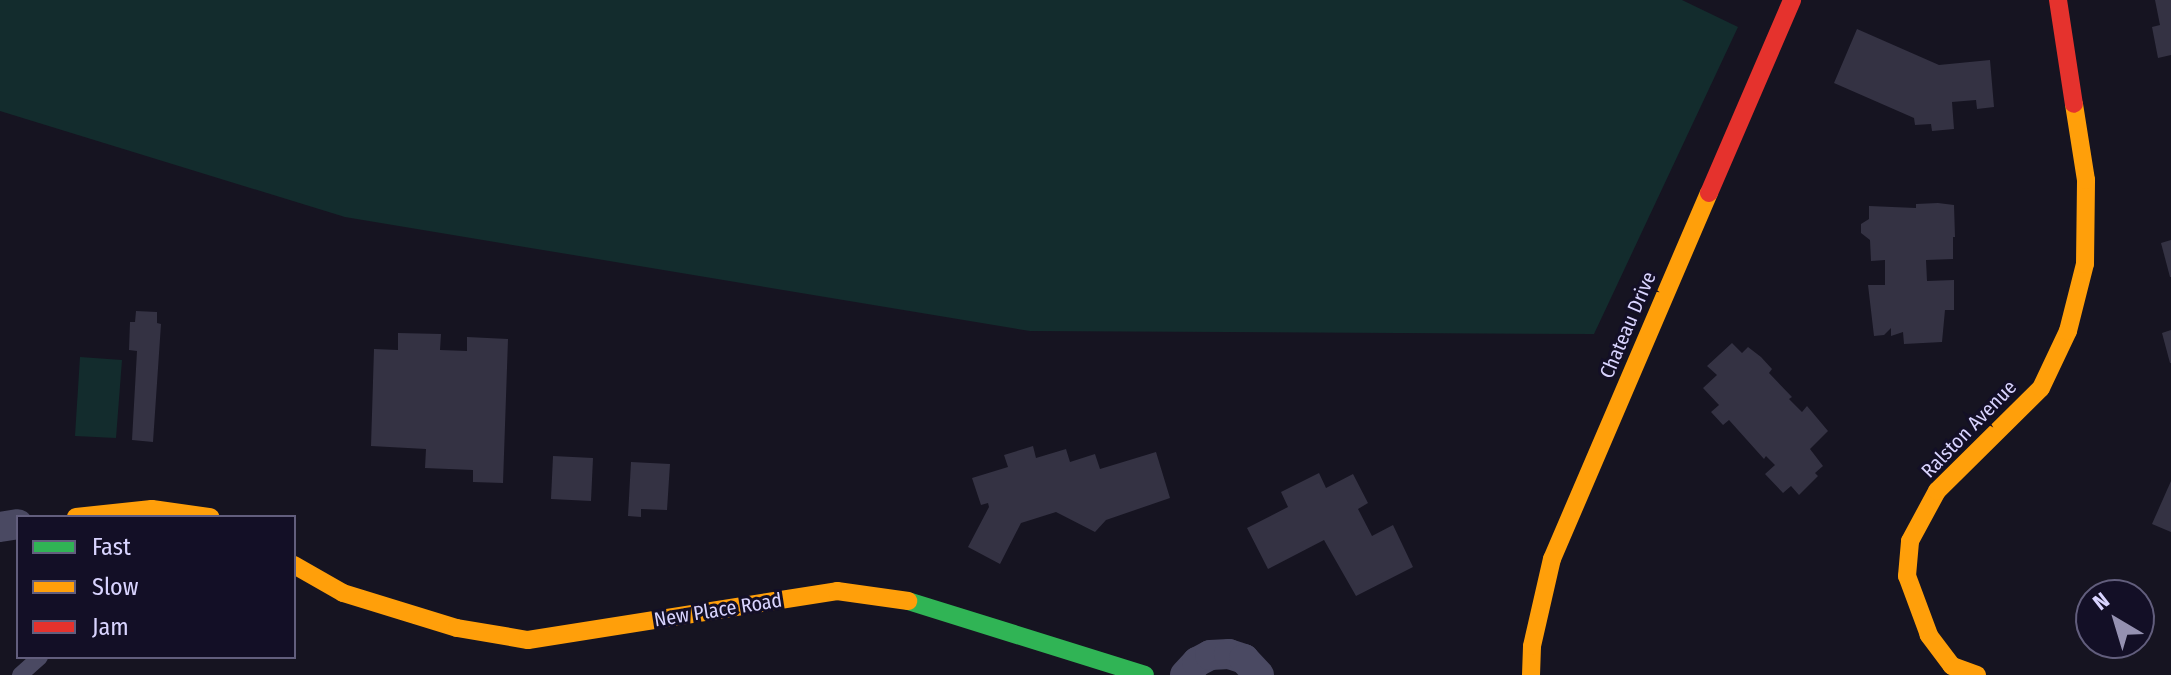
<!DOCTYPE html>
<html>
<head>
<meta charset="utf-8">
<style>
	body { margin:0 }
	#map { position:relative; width:2171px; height:675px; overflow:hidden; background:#161421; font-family:"Fira Sans Condensed",sans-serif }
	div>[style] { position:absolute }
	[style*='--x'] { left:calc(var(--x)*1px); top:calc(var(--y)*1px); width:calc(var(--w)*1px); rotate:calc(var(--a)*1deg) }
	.green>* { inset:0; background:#132c2d }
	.building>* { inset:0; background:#343243 }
	.lane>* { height:16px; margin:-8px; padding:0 8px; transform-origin:8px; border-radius:8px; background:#4a4962 }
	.street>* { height:30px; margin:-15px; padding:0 15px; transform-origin:15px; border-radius:15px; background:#4a4962 }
	.fast>* { height:18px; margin:-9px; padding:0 9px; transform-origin:9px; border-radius:9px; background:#30b455 }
	.slow>* { height:18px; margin:-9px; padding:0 9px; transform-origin:9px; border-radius:9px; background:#ff9f0a }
	.jam>* { height:18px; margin:-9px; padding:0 9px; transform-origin:9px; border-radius:9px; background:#e5322d }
	span { translate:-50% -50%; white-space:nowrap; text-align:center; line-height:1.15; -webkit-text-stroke:6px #130f26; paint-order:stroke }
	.street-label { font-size:20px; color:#d9d4ff }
	.legend { position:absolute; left:16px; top:515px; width:280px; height:144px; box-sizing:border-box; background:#130f26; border:2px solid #625e7d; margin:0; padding:10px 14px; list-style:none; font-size:24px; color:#d9d4ff }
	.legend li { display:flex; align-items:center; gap:16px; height:40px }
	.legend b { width:40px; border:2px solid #625e7d }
	.north { position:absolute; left:2075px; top:579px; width:80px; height:80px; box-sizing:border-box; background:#130f26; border:2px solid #625e7d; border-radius:50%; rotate:322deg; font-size:22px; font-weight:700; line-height:32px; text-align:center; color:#d9d4ff }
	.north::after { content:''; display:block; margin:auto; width:28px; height:36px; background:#9591b1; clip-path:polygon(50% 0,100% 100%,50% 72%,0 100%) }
</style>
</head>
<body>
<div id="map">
	<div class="green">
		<i style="clip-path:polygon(0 0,1682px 0,1738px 27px,1594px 334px,1030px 331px,345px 217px,0 111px)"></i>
		<i style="clip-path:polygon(80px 357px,122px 360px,116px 438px,75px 436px)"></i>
	</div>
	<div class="building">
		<i style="clip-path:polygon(2155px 0,2171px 0,2171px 55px,2158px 58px,2152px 27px,2160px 25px)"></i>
		<i style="clip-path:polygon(1857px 29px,1939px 65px,1990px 60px,1994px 107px,1977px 109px,1976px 100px,1952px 102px,1954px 129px,1932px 131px,1931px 124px,1915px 125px,1914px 118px,1834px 83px)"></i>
		<i style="clip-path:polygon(1938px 203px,1954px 205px,1955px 237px,1953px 237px,1953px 259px,1926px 260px,1927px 281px,1954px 280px,1954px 310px,1945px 310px,1942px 342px,1904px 344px,1903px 332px,1891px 336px,1891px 328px,1884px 335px,1874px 336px,1868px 285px,1885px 285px,1885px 260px,1871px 261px,1870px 240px,1861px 233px,1861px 224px,1869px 219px,1869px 206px,1916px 208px,1916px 204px)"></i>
		<i style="clip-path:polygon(2171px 240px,2171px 277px,2170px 277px,2161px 243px)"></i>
		<i style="clip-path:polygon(136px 311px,157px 312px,157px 323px,161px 324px,153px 442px,132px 440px,137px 351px,129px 350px,130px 322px,135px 322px)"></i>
		<i style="clip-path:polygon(2171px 330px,2171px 363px,2170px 363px,2162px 333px)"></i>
		<i style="clip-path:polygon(398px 333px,441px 334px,440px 350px,467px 351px,467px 337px,508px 339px,503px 483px,473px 482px,473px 470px,425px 468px,426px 449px,371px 446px,374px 349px,398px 350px)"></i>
		<i style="clip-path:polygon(1732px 343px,1742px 353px,1748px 347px,1761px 357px,1772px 369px,1769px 373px,1792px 397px,1789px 399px,1802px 412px,1807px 406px,1828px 431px,1810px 449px,1823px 466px,1815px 473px,1818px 476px,1799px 495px,1791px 486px,1783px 493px,1765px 474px,1775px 465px,1766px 456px,1764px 459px,1729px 420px,1723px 425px,1711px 412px,1719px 405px,1703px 388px,1717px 375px,1707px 366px)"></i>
		<i style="clip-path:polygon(1033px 446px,1036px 458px,1066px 449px,1070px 462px,1095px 454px,1100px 469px,1156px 452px,1170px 498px,1106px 520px,1095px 532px,1056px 512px,1021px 523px,1000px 564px,968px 547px,989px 507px,988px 503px,981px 505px,972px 478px,1008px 467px,1004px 455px)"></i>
		<i style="clip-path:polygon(553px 456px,593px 458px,591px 501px,551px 499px)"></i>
		<i style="clip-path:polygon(631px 462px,670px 464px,667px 510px,641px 509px,641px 517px,628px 516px)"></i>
		<i style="clip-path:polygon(1319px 473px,1326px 488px,1353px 474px,1368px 503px,1358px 509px,1372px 536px,1393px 525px,1413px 567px,1356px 596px,1324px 540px,1268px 569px,1247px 528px,1288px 507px,1281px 492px)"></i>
		<i style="clip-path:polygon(2171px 481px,2171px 532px,2152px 524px)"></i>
	</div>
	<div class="lane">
		<i style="--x:20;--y:675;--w:27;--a:-42"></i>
	</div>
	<div class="street">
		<i style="--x:0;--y:527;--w:18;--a:-9"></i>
		<i style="--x:1185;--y:675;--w:18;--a:-47"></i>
		<i style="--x:1197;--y:662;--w:15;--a:-28"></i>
		<i style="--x:1210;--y:655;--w:19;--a:-3"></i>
		<i style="--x:1229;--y:654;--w:16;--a:18"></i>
		<i style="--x:1244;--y:659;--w:22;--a:47"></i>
	</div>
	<div class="fast">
		<i style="--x:908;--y:601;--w:248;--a:17.3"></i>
	</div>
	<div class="slow">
		<i style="--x:76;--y:517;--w:76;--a:-6"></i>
		<i style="--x:152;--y:509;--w:59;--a:7.9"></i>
		<i style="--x:294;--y:565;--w:56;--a:29.7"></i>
		<i style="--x:343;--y:593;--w:119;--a:17.1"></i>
		<i style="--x:457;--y:628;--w:72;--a:9.6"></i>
		<i style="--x:528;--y:640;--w:313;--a:-9"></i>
		<i style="--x:837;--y:591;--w:72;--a:8"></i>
		<i style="--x:1531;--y:675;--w:29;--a:-88"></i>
		<i style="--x:1532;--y:646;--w:89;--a:-77.1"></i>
		<i style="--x:1552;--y:559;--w:398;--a:-66.8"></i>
		<i style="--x:1977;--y:675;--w:27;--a:-160"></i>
		<i style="--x:1952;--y:666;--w:39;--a:-127"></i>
		<i style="--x:1929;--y:635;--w:63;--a:-110.4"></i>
		<i style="--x:1907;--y:576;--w:35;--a:-85"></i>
		<i style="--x:1910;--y:541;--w:57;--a:-61.6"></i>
		<i style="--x:1937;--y:491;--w:146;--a:-44.7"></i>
		<i style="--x:2041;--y:388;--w:63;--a:-64.7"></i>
		<i style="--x:2068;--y:331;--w:69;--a:-75.8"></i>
		<i style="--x:2085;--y:264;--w:84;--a:-89.3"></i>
		<i style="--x:2086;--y:180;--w:77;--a:-99"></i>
	</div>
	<div class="jam">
		<i style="--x:2058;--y:0;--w:105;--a:81.3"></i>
		<i style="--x:1709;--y:193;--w:210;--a:-66.7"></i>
	</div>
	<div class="street-label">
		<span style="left:1628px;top:325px;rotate:-67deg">Chateau Drive</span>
		<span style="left:1969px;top:429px;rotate:-46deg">Ralston Avenue</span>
		<span style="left:718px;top:610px;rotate:-9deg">New Place Road</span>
	</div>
	<ul class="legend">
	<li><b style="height:10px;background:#30b455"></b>Fast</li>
	<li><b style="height:10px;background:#ff9f0a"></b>Slow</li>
	<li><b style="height:10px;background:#e5322d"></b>Jam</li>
	</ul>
	<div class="north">N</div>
</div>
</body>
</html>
